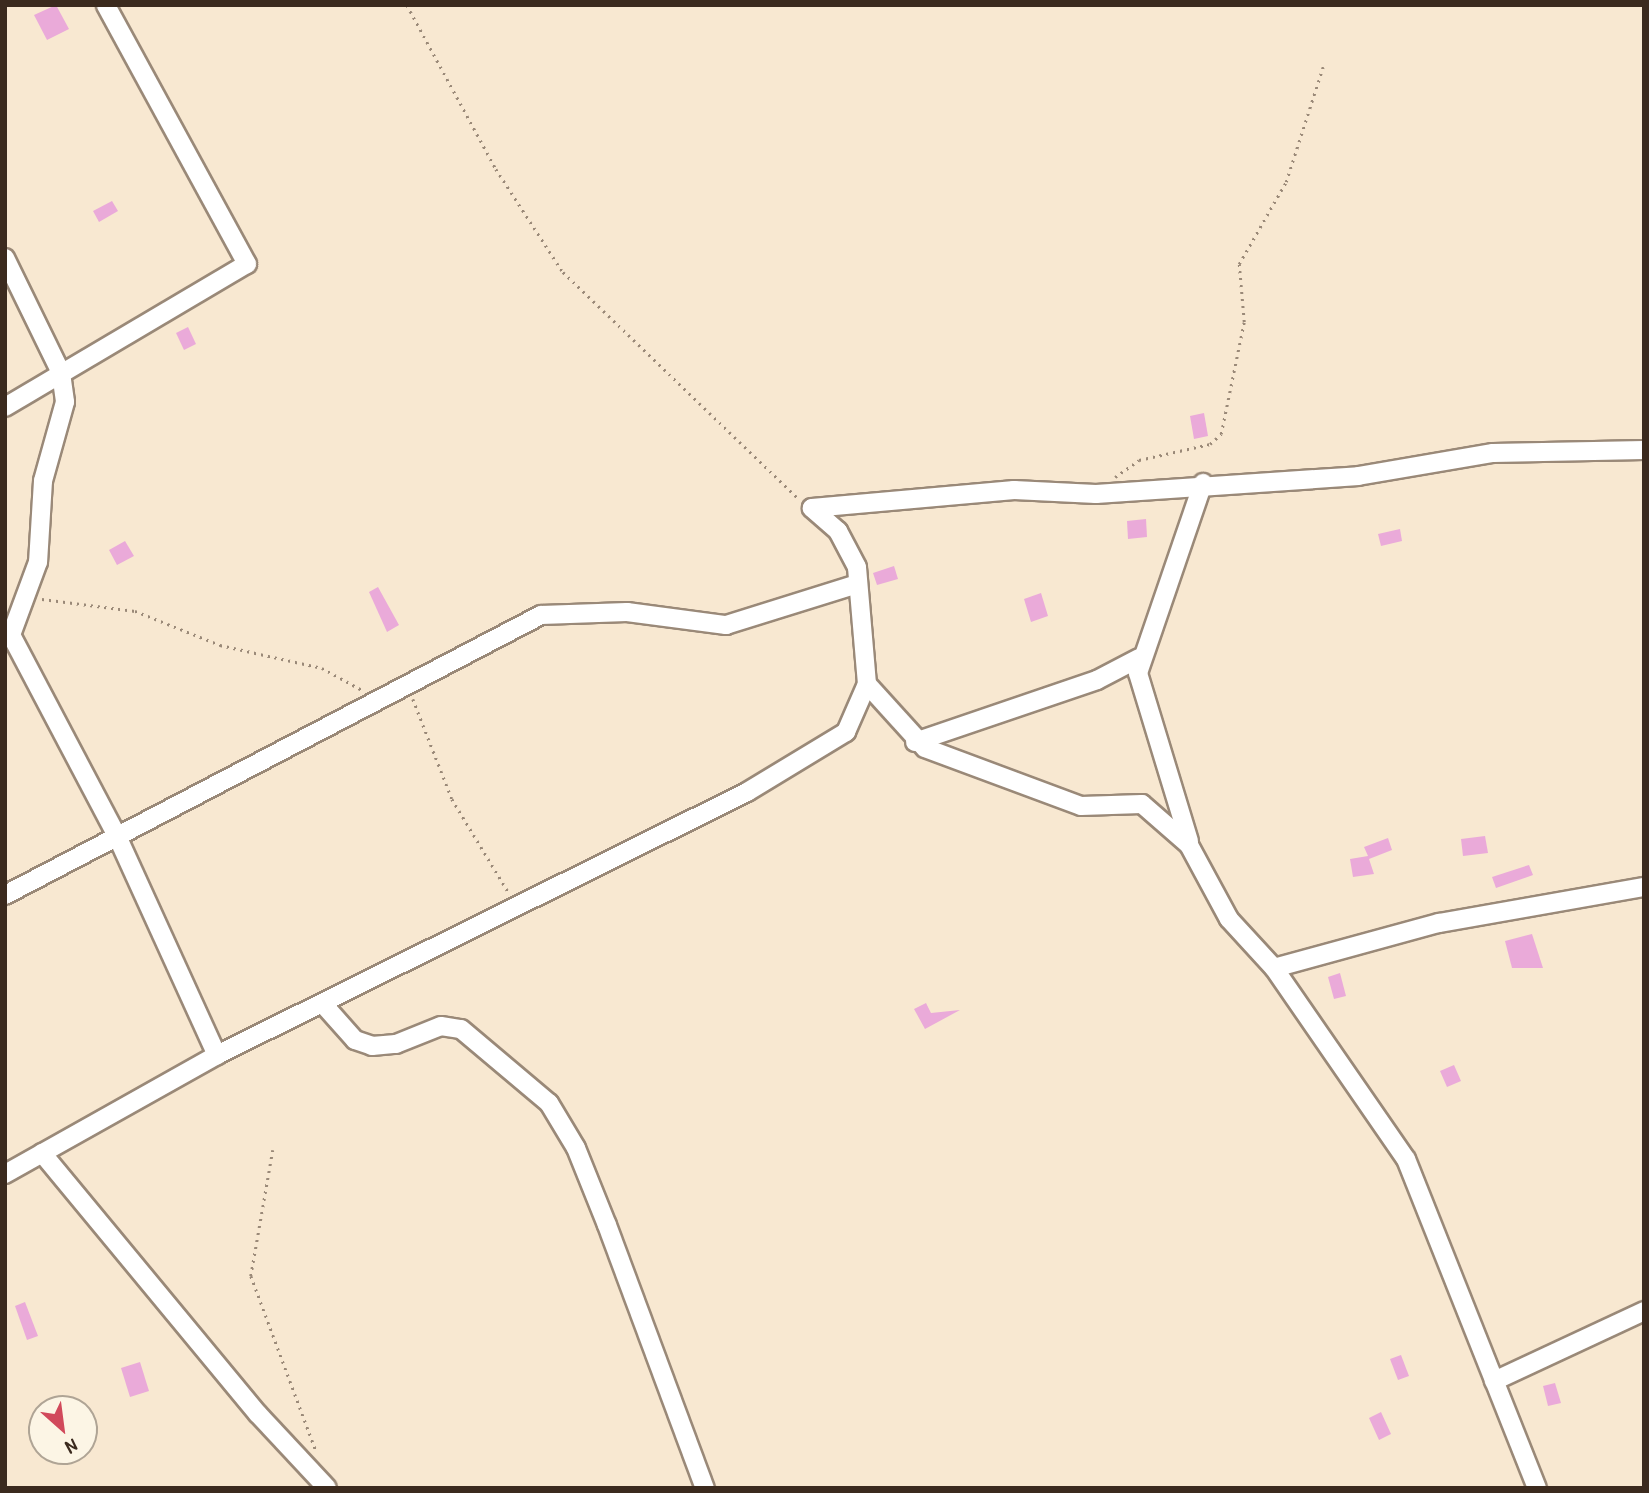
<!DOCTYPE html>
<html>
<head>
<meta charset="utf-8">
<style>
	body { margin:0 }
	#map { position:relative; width:1649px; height:1493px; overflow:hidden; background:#f8e8d1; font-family:"Patrick Hand",sans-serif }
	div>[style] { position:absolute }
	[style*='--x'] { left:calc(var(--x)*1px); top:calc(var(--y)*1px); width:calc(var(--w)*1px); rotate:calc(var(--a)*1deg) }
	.building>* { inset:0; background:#eaaad9 }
	.path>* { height:2.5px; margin-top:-1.25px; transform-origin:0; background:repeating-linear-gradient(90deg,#9a8978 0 2px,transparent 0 7px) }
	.roads { filter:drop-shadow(2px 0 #9a8978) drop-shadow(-2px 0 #9a8978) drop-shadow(0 2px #9a8978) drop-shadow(0 -2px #9a8978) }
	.street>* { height:18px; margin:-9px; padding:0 9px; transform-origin:9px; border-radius:9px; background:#fff }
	span { translate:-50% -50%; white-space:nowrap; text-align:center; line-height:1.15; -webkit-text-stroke:6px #fcf5e5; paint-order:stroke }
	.frame { position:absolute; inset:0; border:7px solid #3b2a1e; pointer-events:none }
	.north { position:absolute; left:28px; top:1395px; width:70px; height:70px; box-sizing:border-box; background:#fcf5e5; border:2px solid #afa495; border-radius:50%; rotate:152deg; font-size:19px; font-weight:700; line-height:28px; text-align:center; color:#3b2a1e }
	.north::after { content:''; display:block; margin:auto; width:24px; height:32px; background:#d1495b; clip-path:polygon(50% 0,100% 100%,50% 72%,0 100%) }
</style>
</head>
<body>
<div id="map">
	<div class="building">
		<i style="clip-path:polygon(56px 5px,69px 29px,47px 40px,34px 15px)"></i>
		<i style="clip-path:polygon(112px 201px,118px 211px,99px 222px,93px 211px)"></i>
		<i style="clip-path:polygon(188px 327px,196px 344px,184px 350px,176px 333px)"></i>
		<i style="clip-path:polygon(1204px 413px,1208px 436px,1194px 439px,1190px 416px)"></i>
		<i style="clip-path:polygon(1146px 519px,1147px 537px,1128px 539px,1127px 521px)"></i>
		<i style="clip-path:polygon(1400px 529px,1402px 541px,1381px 546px,1378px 534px)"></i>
		<i style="clip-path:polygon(125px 541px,134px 556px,117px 565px,109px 550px)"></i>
		<i style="clip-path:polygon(894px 566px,898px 579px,877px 585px,873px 573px)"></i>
		<i style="clip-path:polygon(378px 587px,399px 625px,387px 632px,369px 592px)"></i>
		<i style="clip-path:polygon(1041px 593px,1048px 616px,1031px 622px,1024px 599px)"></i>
		<i style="clip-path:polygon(1485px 836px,1488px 853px,1463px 856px,1461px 839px)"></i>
		<i style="clip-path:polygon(1388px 838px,1392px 850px,1369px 859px,1374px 874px,1353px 877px,1350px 859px,1368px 856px,1364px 847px)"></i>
		<i style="clip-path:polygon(1529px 865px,1533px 875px,1496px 888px,1492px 877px)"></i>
		<i style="clip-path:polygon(1532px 934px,1543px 968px,1512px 968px,1505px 941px)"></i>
		<i style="clip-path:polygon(1340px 973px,1346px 996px,1334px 999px,1328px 977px)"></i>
		<i style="clip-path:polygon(926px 1003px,931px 1013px,960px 1010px,925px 1029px,914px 1009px)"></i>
		<i style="clip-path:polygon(1454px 1065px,1461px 1081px,1447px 1087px,1440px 1071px)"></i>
		<i style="clip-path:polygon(25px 1302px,38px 1336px,27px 1340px,15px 1306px)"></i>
		<i style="clip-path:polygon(1401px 1355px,1409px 1376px,1398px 1380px,1390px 1359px)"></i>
		<i style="clip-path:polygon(140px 1362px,149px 1391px,130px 1397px,121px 1368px)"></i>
		<i style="clip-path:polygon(1555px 1383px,1561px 1403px,1548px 1406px,1543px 1386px)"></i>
		<i style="clip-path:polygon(1381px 1412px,1391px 1434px,1379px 1440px,1369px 1418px)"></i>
	</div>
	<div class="path">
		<i style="--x:407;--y:5;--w:187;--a:61.5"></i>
		<i style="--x:496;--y:169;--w:123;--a:57"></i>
		<i style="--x:563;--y:272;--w:326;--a:43.9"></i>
		<i style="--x:1115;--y:477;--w:29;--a:-35"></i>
		<i style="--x:1139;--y:460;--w:73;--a:-12.7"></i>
		<i style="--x:1210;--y:444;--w:15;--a:-42"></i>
		<i style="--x:1221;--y:434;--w:114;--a:-78.4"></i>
		<i style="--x:1244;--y:322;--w:58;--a:-94.9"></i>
		<i style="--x:1239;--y:264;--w:95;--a:-60.2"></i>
		<i style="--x:1286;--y:182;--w:121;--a:-72.2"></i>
		<i style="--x:42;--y:599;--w:94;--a:7.4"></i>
		<i style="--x:135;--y:611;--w:92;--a:21.8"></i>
		<i style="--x:220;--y:645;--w:105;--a:12.7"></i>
		<i style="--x:322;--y:668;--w:46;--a:28.8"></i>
		<i style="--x:413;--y:699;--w:107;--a:68.7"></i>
		<i style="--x:452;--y:799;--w:110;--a:58.8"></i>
		<i style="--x:273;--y:1150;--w:128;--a:99.9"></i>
		<i style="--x:251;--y:1276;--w:187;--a:69.6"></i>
	</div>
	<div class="roads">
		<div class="street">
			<i style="--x:5;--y:258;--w:128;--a:64"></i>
			<i style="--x:61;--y:373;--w:29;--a:82"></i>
			<i style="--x:65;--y:402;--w:82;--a:105.6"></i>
			<i style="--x:43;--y:481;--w:81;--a:93.5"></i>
			<i style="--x:38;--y:562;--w:78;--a:110.3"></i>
			<i style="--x:11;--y:635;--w:227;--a:62.2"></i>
			<i style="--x:117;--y:836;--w:241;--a:65.5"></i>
			<i style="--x:5;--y:407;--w:281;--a:-30.6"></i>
			<i style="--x:247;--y:264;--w:295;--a:-118.6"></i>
			<i style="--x:812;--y:508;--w:203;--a:-5.1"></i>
			<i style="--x:1014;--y:490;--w:82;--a:2.8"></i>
			<i style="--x:1096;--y:494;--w:263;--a:-3.9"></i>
			<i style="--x:1358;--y:476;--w:137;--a:-9.7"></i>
			<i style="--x:1493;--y:453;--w:151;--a:-1.1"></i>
			<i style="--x:867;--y:684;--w:86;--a:47.8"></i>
			<i style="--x:925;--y:748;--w:166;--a:20.4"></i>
			<i style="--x:1081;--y:806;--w:61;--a:-1.9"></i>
			<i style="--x:1142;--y:804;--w:62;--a:41.1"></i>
			<i style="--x:1189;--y:845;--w:84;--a:61.6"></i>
			<i style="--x:1229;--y:919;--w:67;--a:47.4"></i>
			<i style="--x:1274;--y:968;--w:232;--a:55.4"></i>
			<i style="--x:1406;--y:1159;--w:354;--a:68.3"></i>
			<i style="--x:915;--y:742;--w:192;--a:-18.8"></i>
			<i style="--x:1097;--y:680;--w:47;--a:-27.6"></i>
			<i style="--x:1189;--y:841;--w:176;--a:-106.9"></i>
			<i style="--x:1138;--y:673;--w:201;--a:-71.1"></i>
			<i style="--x:5;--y:895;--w:605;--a:-27.58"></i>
			<i style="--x:541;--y:615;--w:86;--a:-2"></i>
			<i style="--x:627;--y:612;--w:100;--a:7.5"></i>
			<i style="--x:726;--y:625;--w:138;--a:-17.3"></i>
			<i style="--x:1274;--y:968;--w:171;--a:-15.3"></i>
			<i style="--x:1439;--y:923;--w:208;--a:-10"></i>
			<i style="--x:323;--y:1004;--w:48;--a:48.4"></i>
			<i style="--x:355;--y:1040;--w:18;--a:19"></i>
			<i style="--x:372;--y:1046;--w:24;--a:-5"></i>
			<i style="--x:396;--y:1044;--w:48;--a:-21.8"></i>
			<i style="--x:441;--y:1026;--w:20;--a:9"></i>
			<i style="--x:461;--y:1029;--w:115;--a:40.1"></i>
			<i style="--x:549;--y:1103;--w:52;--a:59"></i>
			<i style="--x:576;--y:1148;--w:83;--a:68.1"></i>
			<i style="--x:607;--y:1225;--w:281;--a:69.6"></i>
			<i style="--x:42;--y:1153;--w:339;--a:50.4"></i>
			<i style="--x:258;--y:1414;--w:101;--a:47"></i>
			<i style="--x:5;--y:1174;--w:243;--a:-29.3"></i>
			<i style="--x:217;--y:1055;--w:592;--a:-26.39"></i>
			<i style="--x:747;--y:792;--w:116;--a:-31.2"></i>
			<i style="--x:846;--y:732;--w:52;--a:-66.4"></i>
			<i style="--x:867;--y:684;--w:117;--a:-94.9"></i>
			<i style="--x:857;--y:567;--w:41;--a:-117.8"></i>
			<i style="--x:838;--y:531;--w:35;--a:-139"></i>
			<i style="--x:1494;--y:1381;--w:166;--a:-25"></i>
		</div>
	</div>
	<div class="frame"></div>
	<div class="north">N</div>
</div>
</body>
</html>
